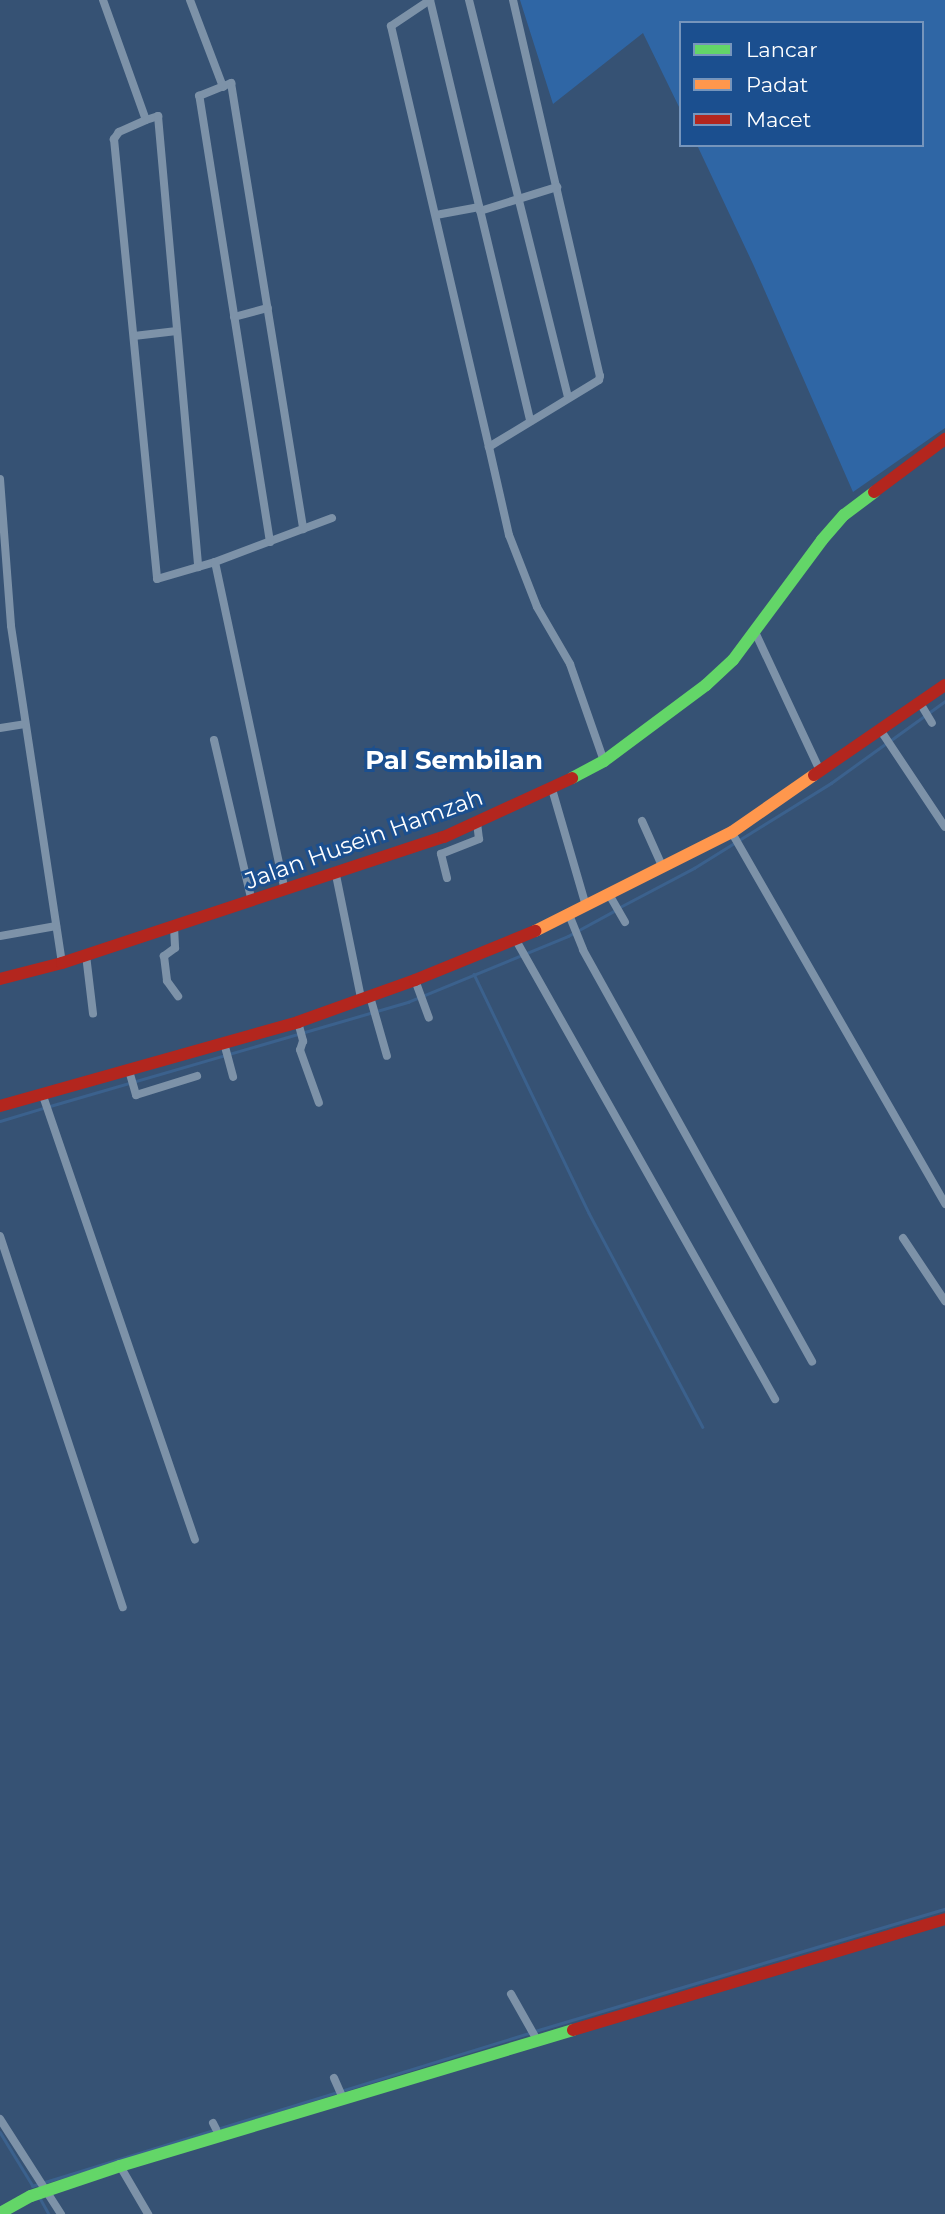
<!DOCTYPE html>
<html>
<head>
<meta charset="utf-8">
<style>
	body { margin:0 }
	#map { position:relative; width:945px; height:2214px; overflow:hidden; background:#365274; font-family:Montserrat,sans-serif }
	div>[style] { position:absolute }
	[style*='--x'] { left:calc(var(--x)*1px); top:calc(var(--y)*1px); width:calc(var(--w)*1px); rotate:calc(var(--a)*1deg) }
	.green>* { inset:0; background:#2f66a5 }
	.stream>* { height:2.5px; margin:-1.25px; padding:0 1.25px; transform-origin:1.25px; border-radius:1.25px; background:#3b618d }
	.street>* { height:8px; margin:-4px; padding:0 4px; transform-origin:4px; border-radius:4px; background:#7d92a8 }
	.fast>* { height:12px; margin:-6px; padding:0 6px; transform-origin:6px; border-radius:6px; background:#63d668 }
	.slow>* { height:12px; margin:-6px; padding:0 6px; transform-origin:6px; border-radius:6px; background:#ff974d }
	.jam>* { height:12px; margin:-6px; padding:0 6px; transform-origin:6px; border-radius:6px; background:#b3261e }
	span { translate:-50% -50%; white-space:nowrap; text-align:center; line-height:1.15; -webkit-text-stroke:6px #1b4f8f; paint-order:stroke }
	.street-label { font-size:23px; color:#fff }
	.quarter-label { font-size:26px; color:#fff; font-weight:700 }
	.legend { position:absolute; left:679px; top:21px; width:245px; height:126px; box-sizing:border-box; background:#1b4f8f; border:2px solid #7695bc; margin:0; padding:9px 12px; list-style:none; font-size:21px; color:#fff }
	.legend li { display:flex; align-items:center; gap:14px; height:35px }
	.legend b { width:35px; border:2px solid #7695bc }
</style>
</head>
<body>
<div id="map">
	<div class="green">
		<i style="clip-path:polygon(520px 0,945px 0,945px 428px,853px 492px,753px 264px,697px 145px,922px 145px,922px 23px,681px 23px,681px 111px,643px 33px,553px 104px)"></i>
	</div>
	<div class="stream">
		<i style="--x:891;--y:740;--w:67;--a:-35.8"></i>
		<i style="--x:620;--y:907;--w:84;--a:-27.8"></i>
		<i style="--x:694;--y:868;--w:161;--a:-31.8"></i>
		<i style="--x:831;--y:783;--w:67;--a:-35.8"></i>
		<i style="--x:474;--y:974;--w:265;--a:64.3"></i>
		<i style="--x:589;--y:1213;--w:242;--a:62"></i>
		<i style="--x:50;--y:1106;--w:373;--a:-16.2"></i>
		<i style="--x:408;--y:1002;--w:173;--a:-22.4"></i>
		<i style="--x:568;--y:936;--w:52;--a:-28.5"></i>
		<i style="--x:0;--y:1121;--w:45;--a:-16.8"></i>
		<i style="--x:535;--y:2031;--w:428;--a:-16.6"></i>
		<i style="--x:0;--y:2132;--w:63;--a:58.6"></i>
		<i style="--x:32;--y:2186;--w:520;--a:-17.11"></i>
		<i style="--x:40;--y:2198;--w:18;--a:61"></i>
	</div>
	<div class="street">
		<i style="--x:103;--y:0;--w:127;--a:70.3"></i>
		<i style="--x:146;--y:120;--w:13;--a:-18"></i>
		<i style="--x:158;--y:116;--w:453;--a:84.9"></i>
		<i style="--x:190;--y:0;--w:93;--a:69.2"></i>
		<i style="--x:430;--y:0;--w:47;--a:146.3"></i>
		<i style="--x:391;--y:26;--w:432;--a:76.9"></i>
		<i style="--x:430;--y:0;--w:433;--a:76.6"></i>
		<i style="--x:469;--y:0;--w:410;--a:76"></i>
		<i style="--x:513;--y:0;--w:386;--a:77"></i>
		<i style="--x:600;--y:376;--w:4;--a:104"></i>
		<i style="--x:599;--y:380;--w:129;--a:148.7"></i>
		<i style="--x:489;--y:447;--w:90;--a:77.2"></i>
		<i style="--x:509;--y:535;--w:77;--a:68.7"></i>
		<i style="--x:537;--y:607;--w:66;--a:59.9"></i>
		<i style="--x:570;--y:664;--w:103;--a:70.7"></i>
		<i style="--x:146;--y:120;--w:30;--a:156"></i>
		<i style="--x:119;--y:132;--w:9;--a:126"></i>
		<i style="--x:114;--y:139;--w:442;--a:84.4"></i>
		<i style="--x:157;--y:579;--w:60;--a:-16.3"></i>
		<i style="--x:215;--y:562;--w:125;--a:-20.6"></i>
		<i style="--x:480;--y:211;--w:81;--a:-17.3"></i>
		<i style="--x:436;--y:215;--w:44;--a:-10.5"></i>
		<i style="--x:234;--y:317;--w:35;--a:-15"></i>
		<i style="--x:134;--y:336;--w:43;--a:-6.6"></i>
		<i style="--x:0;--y:479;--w:147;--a:85.7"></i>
		<i style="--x:11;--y:626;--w:341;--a:81.4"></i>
		<i style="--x:270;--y:542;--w:452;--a:-99"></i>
		<i style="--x:199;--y:96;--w:35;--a:-22"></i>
		<i style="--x:231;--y:83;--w:452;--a:80.8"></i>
		<i style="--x:215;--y:562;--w:336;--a:78"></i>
		<i style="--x:755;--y:632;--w:153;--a:64.9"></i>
		<i style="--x:920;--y:703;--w:23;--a:59"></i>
		<i style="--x:0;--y:728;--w:25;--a:-9"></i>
		<i style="--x:881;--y:731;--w:115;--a:56.3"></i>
		<i style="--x:214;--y:740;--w:166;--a:76.8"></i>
		<i style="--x:552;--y:789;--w:122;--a:73.8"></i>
		<i style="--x:642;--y:821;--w:51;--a:65.9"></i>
		<i style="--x:732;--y:833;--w:428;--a:60.1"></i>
		<i style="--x:336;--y:875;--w:126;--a:78.5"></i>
		<i style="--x:447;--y:878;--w:25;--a:-104"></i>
		<i style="--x:441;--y:854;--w:41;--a:-21.5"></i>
		<i style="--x:479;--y:839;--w:17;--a:-97"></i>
		<i style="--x:610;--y:896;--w:30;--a:60"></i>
		<i style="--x:570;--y:917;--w:35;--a:68"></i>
		<i style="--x:583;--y:950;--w:471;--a:60.9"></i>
		<i style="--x:174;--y:927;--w:21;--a:87"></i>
		<i style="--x:175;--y:948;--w:14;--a:144"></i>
		<i style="--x:164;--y:956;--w:25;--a:83"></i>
		<i style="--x:167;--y:981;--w:19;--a:54"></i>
		<i style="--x:0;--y:936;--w:57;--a:-10.1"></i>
		<i style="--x:517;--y:942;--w:525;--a:60.55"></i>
		<i style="--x:86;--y:955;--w:59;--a:83.2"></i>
		<i style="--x:415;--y:980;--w:40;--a:69.8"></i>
		<i style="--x:371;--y:1000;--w:58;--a:74.1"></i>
		<i style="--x:298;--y:1022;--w:20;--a:75"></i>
		<i style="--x:303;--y:1041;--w:9;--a:108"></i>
		<i style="--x:300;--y:1050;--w:56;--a:70.3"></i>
		<i style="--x:224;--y:1043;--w:35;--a:75"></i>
		<i style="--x:130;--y:1074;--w:22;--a:74"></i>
		<i style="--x:136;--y:1095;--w:64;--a:-17.3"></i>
		<i style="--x:42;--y:1093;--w:472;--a:71.1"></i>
		<i style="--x:0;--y:1236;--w:391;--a:71.7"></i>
		<i style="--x:903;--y:1238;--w:76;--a:56.3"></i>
		<i style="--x:511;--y:1994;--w:53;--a:60.5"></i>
		<i style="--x:334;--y:2078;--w:20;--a:66"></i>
		<i style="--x:0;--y:2119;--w:113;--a:57.3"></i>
		<i style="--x:213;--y:2123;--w:7;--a:63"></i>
		<i style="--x:120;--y:2166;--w:56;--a:59.7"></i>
	</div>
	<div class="fast">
		<i style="--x:572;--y:778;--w:36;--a:-28"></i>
		<i style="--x:604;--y:761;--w:127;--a:-36.7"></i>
		<i style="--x:706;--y:685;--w:37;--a:-43"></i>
		<i style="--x:733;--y:660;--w:149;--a:-53.4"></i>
		<i style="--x:822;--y:540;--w:33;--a:-49"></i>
		<i style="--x:844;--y:515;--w:38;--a:-37"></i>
		<i style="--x:0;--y:2213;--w:35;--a:-29"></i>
		<i style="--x:31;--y:2196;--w:94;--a:-18.6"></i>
		<i style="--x:120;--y:2166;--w:473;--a:-16.7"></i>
	</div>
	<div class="slow">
		<i style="--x:535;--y:931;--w:220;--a:-26.7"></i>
		<i style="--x:732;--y:832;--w:100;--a:-34.8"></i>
	</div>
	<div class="jam">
		<i style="--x:874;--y:492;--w:89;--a:-36.7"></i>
		<i style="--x:814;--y:775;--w:159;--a:-34.5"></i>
		<i style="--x:0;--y:979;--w:64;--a:-14.5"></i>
		<i style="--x:62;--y:963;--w:402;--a:-18.3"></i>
		<i style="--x:444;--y:837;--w:141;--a:-24.7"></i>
		<i style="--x:0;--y:1106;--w:310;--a:-15.7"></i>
		<i style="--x:298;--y:1022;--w:124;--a:-19.7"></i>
		<i style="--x:415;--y:980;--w:130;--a:-22.2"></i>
		<i style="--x:573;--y:2030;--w:388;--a:-16.6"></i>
	</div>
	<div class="street-label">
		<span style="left:364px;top:839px;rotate:-20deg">Jalan Husein Hamzah</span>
	</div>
	<div class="quarter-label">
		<span style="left:454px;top:761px">Pal Sembilan</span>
	</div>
	<ul class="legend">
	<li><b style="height:9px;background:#63d668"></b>Lancar</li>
	<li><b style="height:9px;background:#ff974d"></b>Padat</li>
	<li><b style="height:9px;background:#b3261e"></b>Macet</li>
	</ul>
</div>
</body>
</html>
